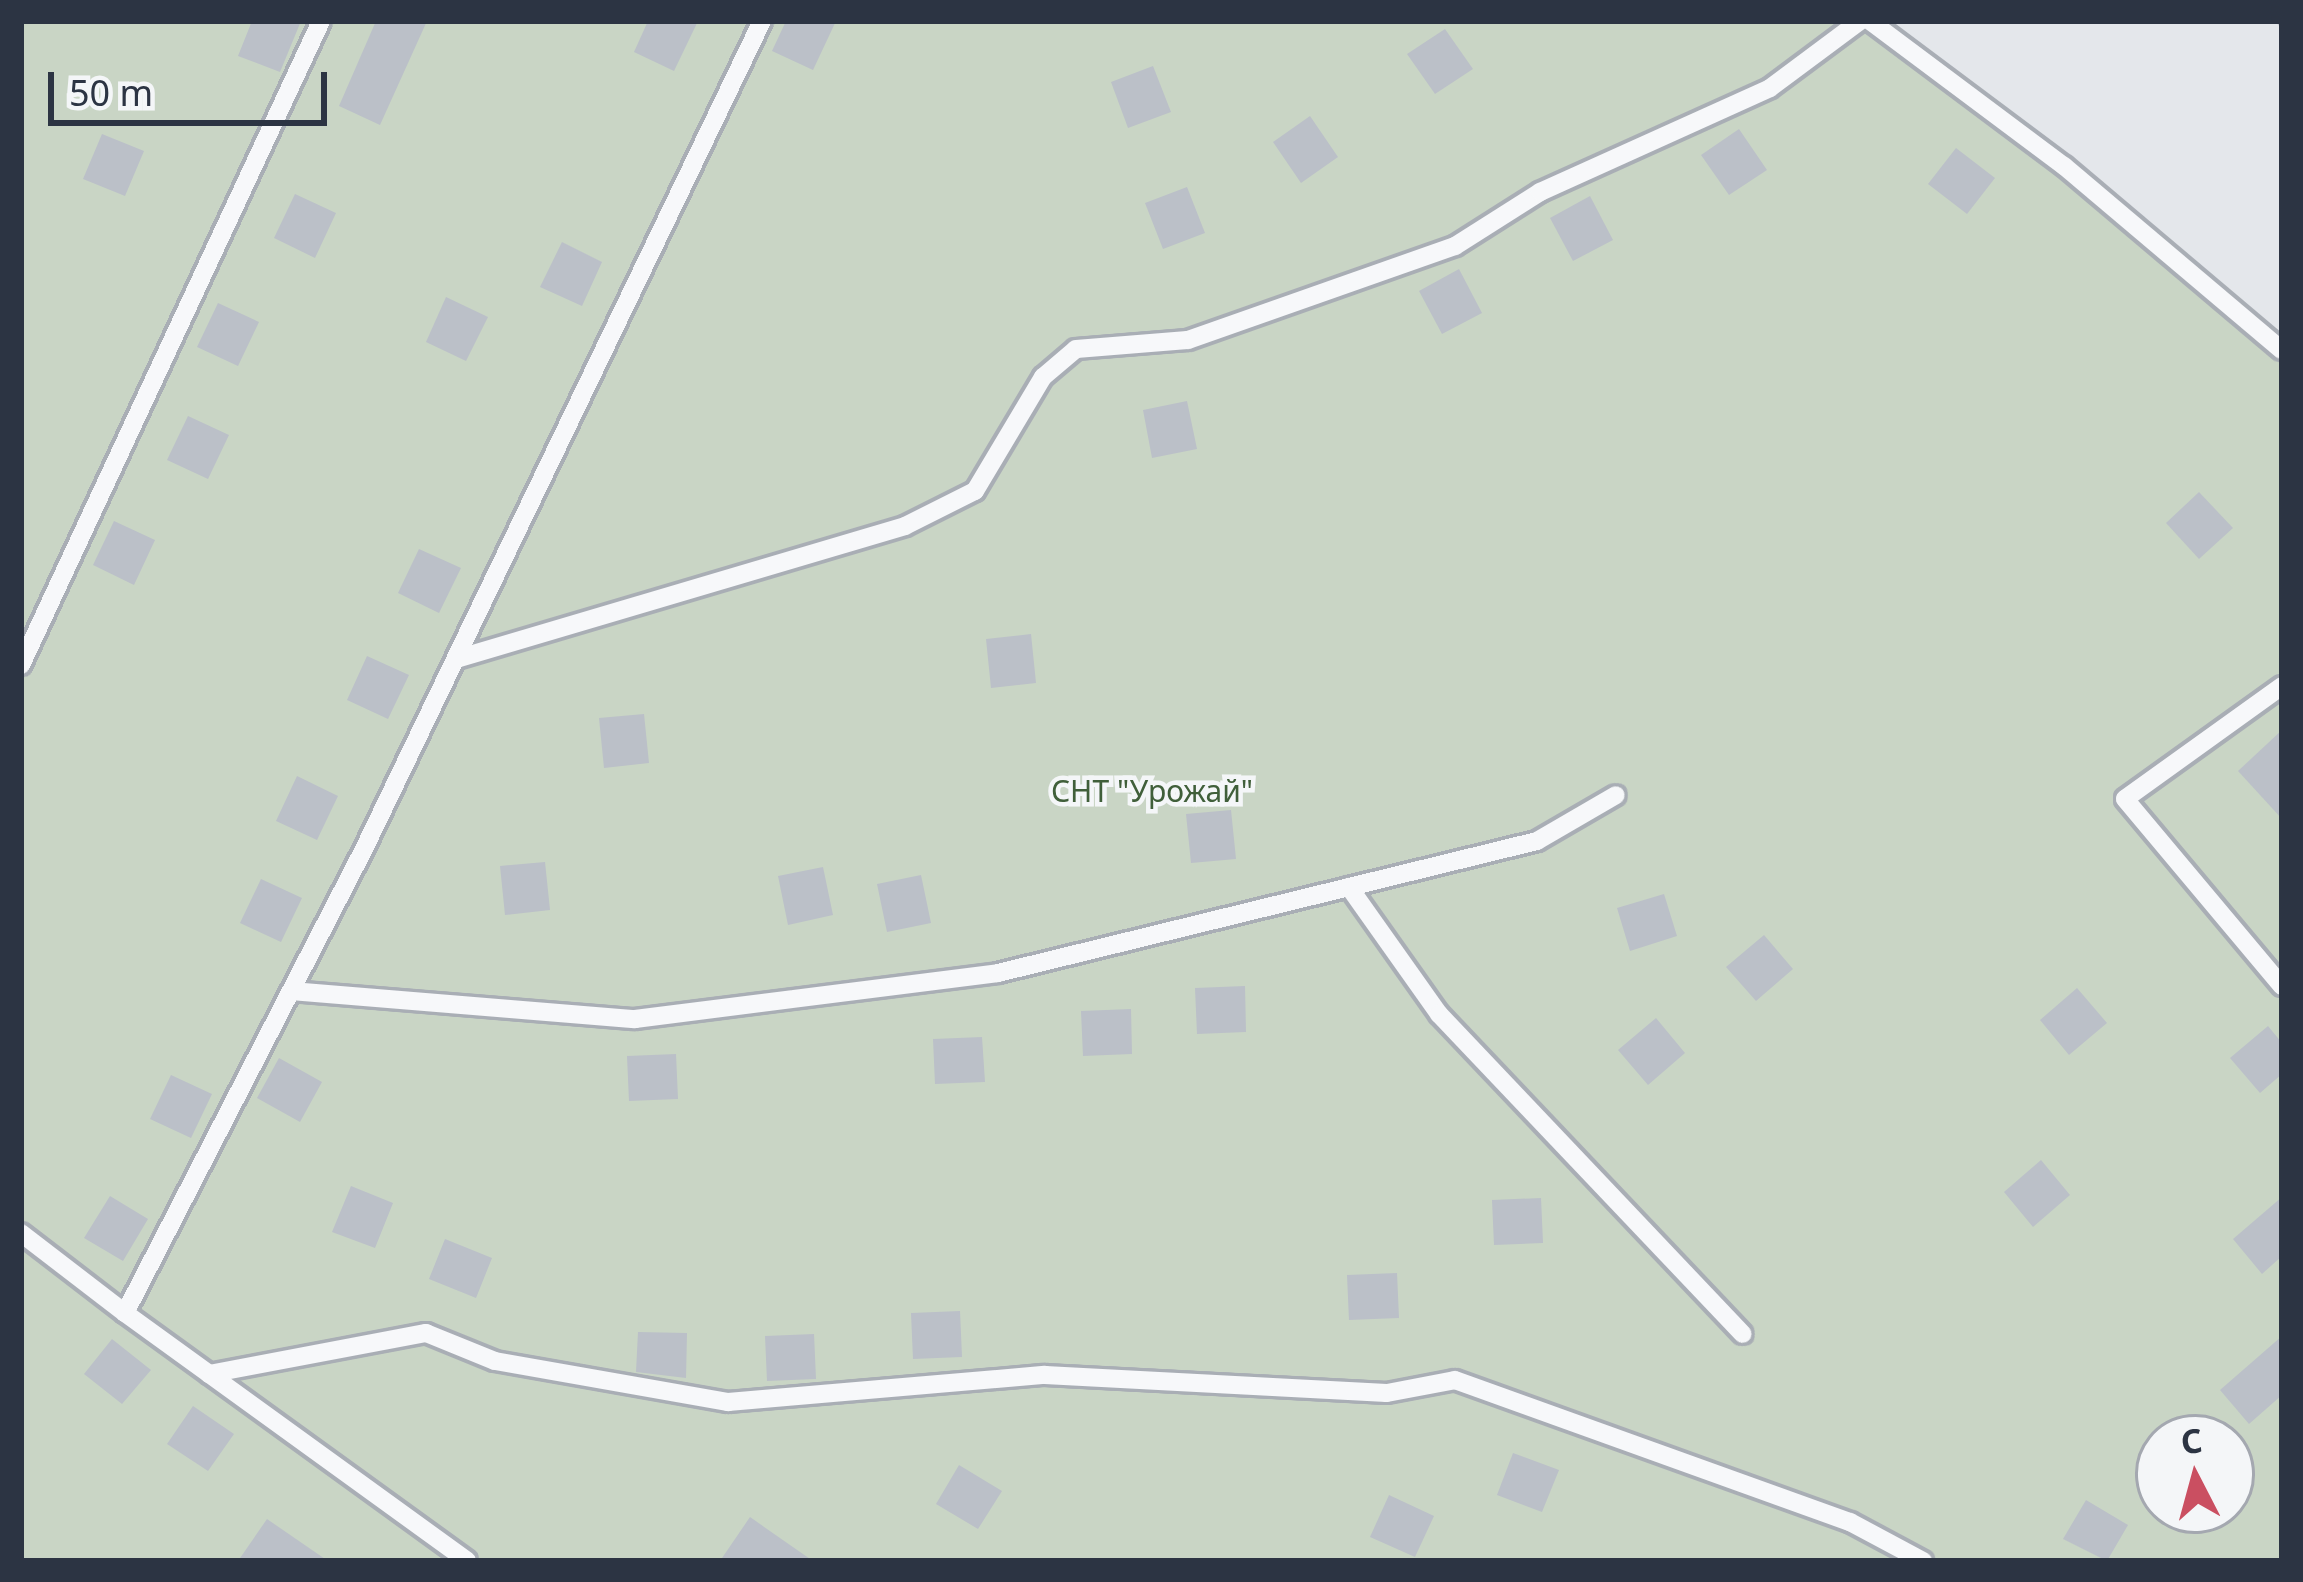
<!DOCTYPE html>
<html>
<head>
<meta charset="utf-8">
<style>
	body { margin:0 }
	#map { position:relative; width:2303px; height:1582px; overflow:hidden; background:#e4e7eb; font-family:"Noto Sans",sans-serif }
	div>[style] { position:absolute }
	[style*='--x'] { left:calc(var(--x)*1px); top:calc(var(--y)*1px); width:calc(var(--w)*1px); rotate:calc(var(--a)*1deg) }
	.green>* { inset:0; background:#c9d5c5 }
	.building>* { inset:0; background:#bbc0c8 }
	.path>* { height:6px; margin-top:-3px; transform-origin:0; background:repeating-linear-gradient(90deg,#c2c5ca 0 9px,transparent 0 18px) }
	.roads { filter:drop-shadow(3px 0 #a9aeb5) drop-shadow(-3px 0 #a9aeb5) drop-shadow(0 3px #a9aeb5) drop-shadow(0 -3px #a9aeb5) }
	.service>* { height:18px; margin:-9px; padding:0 9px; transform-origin:9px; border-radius:9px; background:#f7f8fa }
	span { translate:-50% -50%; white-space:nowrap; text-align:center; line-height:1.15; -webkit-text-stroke:9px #f4f6f8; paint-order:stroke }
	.park-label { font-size:30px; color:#405f3a }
	.frame { position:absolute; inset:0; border:24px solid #2c3443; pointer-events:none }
	.north { position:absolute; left:2135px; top:1414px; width:120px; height:120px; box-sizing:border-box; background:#f4f6f8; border:3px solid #a4a8b0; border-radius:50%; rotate:354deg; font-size:33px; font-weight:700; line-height:48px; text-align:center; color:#2c3443 }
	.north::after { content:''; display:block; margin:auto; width:42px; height:54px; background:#ca4f61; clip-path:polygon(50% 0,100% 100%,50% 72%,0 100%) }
	.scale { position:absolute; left:48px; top:72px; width:279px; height:54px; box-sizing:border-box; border:6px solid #2c3443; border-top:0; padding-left:15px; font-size:36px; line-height:42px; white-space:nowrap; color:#2c3443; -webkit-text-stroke:9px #f4f6f8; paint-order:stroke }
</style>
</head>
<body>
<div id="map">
	<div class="green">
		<i style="clip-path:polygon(evenodd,21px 21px,1871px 21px,2282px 350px,2282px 1561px,21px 1561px,21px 21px,2159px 1438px,2231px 1438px,2231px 1510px,2159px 1510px,2159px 1438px)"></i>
	</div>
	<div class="building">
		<i style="clip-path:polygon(252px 21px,301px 21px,280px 72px,238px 56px)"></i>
		<i style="clip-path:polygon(376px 21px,427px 21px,380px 125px,339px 106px)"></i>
		<i style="clip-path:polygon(648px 21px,698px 21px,674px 71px,634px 52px)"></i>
		<i style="clip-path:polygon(786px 21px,836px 21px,813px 70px,772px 51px)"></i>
		<i style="clip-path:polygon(1445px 29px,1473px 69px,1435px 94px,1407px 54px)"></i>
		<i style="clip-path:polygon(1153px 66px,1171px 112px,1128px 128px,1111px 82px)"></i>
		<i style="clip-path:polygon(1310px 116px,1338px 157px,1301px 183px,1273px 142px)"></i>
		<i style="clip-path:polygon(1739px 129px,1767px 170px,1729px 195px,1701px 155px)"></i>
		<i style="clip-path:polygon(102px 134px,144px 151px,125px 196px,83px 179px)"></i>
		<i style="clip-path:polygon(1956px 148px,1995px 178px,1967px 214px,1928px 184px)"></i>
		<i style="clip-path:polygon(1187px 187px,1205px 233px,1163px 249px,1145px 203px)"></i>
		<i style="clip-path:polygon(295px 194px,336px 213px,315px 258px,274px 238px)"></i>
		<i style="clip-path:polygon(1590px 196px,1613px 240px,1573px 261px,1550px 218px)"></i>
		<i style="clip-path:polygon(562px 242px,602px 262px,582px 306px,540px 287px)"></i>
		<i style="clip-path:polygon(1459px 269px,1482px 313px,1442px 334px,1419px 291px)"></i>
		<i style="clip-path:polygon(446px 297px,488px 317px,466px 361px,426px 342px)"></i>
		<i style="clip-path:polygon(218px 303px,259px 322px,238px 366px,197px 347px)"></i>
		<i style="clip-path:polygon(1187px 401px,1197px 449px,1152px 458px,1143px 410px)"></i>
		<i style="clip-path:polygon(188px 416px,229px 435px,208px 479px,167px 460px)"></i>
		<i style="clip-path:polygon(2199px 492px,2233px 528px,2199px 559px,2166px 523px)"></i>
		<i style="clip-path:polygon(114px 521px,155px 540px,134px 585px,93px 565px)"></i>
		<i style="clip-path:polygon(419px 549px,461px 568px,439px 613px,398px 593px)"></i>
		<i style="clip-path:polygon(1031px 634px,1036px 683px,991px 688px,986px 639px)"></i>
		<i style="clip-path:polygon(367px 656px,409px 675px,388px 719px,347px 700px)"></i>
		<i style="clip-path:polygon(644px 714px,649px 763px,604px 768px,599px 718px)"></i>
		<i style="clip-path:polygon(2282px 730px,2282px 819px,2238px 771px)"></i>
		<i style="clip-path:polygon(297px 776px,338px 796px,317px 840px,276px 821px)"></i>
		<i style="clip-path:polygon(1231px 810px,1236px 859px,1191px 863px,1186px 814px)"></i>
		<i style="clip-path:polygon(545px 862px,550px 910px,505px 915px,500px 866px)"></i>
		<i style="clip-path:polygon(823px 867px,833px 915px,788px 925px,778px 876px)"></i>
		<i style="clip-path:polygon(921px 875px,931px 923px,887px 932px,877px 884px)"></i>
		<i style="clip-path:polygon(261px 879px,302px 898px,281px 942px,240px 923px)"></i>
		<i style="clip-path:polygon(1664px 894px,1677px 936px,1630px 951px,1617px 908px)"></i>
		<i style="clip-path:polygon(1764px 935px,1793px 969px,1756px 1001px,1726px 967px)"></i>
		<i style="clip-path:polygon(1245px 986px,1246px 1032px,1197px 1034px,1195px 988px)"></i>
		<i style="clip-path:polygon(2077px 988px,2107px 1023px,2069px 1055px,2040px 1020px)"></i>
		<i style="clip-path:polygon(1131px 1009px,1132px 1054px,1083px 1056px,1081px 1011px)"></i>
		<i style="clip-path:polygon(1656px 1018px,1685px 1053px,1648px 1085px,1618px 1050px)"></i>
		<i style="clip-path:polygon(2268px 1026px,2282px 1043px,2282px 1074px,2260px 1093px,2230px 1058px)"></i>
		<i style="clip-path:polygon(982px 1037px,985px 1082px,935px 1084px,933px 1039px)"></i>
		<i style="clip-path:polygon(676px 1054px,678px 1099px,629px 1101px,627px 1056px)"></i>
		<i style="clip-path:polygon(279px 1058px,322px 1082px,300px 1122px,257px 1098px)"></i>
		<i style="clip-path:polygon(171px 1075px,212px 1094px,191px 1138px,150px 1119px)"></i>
		<i style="clip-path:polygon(2041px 1160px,2070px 1195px,2033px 1227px,2004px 1192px)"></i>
		<i style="clip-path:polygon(351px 1186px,393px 1203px,375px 1248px,332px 1232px)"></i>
		<i style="clip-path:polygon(110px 1196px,148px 1219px,123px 1261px,84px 1238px)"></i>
		<i style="clip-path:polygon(2282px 1197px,2282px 1256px,2262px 1274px,2233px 1239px)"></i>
		<i style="clip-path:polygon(1541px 1198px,1543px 1243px,1494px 1245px,1492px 1200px)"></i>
		<i style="clip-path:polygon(445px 1239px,492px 1258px,476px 1298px,429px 1279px)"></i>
		<i style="clip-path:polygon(1397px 1273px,1399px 1318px,1349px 1320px,1347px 1275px)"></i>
		<i style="clip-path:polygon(960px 1311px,962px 1357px,913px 1359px,911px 1313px)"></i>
		<i style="clip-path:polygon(638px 1332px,687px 1333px,686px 1378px,636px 1372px)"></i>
		<i style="clip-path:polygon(814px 1334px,816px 1379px,767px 1381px,765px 1336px)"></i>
		<i style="clip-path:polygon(2282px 1336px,2282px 1395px,2249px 1424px,2220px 1390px)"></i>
		<i style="clip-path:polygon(112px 1339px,151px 1370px,122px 1404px,84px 1374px)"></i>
		<i style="clip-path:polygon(193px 1406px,234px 1434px,208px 1471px,167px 1444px)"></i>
		<i style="clip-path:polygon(1513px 1453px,1559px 1470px,1542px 1512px,1497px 1495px)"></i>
		<i style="clip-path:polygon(959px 1465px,1002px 1491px,978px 1529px,936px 1504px)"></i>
		<i style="clip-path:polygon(1389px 1495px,1434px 1516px,1415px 1557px,1370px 1537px)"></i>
		<i style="clip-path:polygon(2086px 1500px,2128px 1525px,2107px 1561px,2063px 1539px)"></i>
		<i style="clip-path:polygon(750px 1517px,813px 1561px,720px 1561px)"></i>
		<i style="clip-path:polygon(267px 1519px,328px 1561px,238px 1561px)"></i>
	</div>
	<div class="path">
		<i style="--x:2279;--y:21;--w:5;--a:53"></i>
	</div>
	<div class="roads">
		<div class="service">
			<i style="--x:1870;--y:21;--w:242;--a:36.8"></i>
			<i style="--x:2064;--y:166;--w:285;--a:40.2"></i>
			<i style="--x:456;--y:659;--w:468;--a:-16.5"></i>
			<i style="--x:905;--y:526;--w:78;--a:-26.6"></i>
			<i style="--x:975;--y:491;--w:133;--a:-59.2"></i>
			<i style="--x:1043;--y:377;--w:43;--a:-40.3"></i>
			<i style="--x:1076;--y:349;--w:112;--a:-4.6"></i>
			<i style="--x:1188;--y:340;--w:283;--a:-19.4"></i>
			<i style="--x:1455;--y:246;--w:101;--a:-32.4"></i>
			<i style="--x:1540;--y:192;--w:252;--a:-24.3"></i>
			<i style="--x:1770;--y:88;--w:112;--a:-36.7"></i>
			<i style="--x:21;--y:665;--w:710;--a:-65.02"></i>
			<i style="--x:2282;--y:686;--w:193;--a:144.3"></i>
			<i style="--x:2125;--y:799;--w:244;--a:50"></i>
			<i style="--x:1349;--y:887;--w:156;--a:54.7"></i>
			<i style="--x:1439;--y:1014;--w:441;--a:46.5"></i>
			<i style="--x:291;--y:991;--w:345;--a:4.7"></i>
			<i style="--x:635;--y:1019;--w:366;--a:-7.2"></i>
			<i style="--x:998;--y:973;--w:555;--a:-13.76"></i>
			<i style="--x:1537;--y:841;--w:91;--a:-30.2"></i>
			<i style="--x:21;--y:1233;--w:131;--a:37.6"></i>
			<i style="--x:125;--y:1313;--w:522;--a:-62.75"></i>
			<i style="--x:364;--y:849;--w:919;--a:-64.33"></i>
			<i style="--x:125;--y:1313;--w:422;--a:35.9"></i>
			<i style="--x:209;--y:1374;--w:221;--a:-10.7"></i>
			<i style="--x:426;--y:1333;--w:74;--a:22.1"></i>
			<i style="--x:495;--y:1361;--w:237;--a:10"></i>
			<i style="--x:728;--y:1402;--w:318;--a:-4.9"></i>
			<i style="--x:1045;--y:1375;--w:342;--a:3"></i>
			<i style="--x:1387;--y:1393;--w:69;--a:-10.8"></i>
			<i style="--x:1455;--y:1380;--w:420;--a:19.8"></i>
			<i style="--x:1850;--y:1522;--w:83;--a:28.1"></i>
		</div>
	</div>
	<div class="park-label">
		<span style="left:1152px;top:791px">СНТ "Урожай"</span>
	</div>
	<div class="frame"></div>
	<div class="north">С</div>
	<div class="scale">50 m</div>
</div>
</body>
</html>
